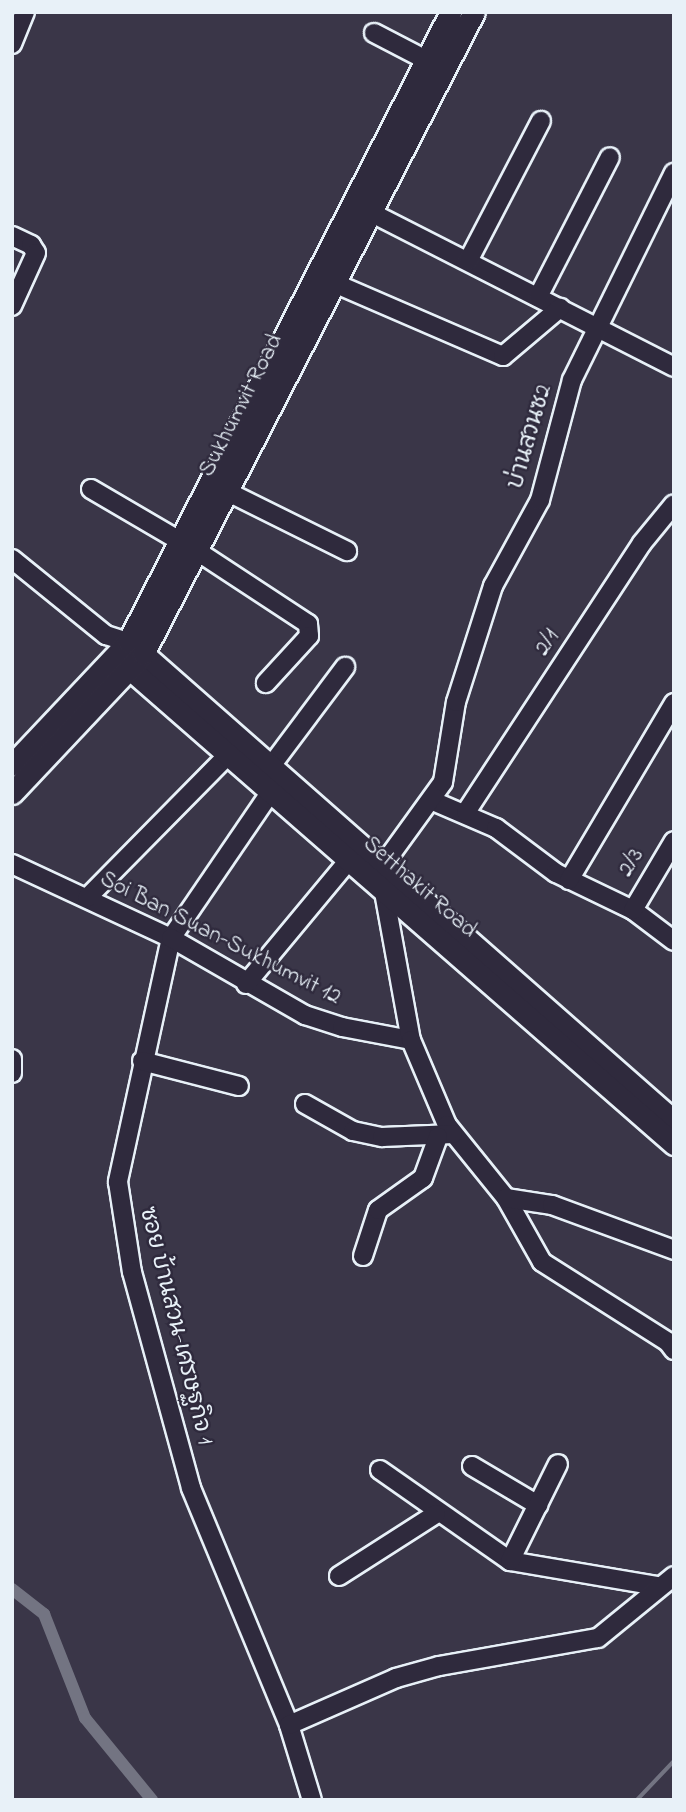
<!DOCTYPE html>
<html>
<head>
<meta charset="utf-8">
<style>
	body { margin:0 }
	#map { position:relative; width:686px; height:1812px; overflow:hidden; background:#3a3648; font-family:"Indie Flower","Playpen Sans Thai",sans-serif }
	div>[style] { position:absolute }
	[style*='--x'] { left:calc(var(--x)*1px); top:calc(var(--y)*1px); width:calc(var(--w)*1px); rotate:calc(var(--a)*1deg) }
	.stream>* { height:3.5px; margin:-1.75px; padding:0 1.75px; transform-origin:1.75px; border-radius:1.75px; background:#737482 }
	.canal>* { height:12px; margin:-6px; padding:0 6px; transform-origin:6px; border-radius:6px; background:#737482 }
	.roads { filter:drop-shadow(2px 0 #e8f1f8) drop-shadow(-2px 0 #e8f1f8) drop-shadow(0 2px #e8f1f8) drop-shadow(0 -2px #e8f1f8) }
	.minor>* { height:18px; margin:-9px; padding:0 9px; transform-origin:9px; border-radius:9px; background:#2f2a3d }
	.major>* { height:21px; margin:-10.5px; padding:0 10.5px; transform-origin:10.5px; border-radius:10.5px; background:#2f2a3d }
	span { translate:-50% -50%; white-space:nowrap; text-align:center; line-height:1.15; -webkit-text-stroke:5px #2f2a3d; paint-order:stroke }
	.street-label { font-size:23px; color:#e8f1f8 }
	.frame { position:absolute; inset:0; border:14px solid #e8f1f8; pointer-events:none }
</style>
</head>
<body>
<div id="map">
	<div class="stream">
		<i style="--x:637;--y:1800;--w:54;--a:-46.5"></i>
	</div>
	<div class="canal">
		<i style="--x:12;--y:1589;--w:41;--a:38"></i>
		<i style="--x:44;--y:1614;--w:112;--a:68.5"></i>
		<i style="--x:85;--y:1718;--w:106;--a:50.7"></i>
	</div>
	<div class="roads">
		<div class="minor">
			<i style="--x:374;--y:33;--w:59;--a:27.4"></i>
			<i style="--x:12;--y:44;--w:35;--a:-68"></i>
			<i style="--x:372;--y:213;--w:339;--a:27"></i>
			<i style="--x:12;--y:236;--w:21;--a:25"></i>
			<i style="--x:31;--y:245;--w:9;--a:58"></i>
			<i style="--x:36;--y:253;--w:58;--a:114.4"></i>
			<i style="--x:468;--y:261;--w:158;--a:-62.5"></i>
			<i style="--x:334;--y:283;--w:184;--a:23.4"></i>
			<i style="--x:503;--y:356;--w:75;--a:-40.1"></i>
			<i style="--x:538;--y:297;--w:157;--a:-62.8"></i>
			<i style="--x:91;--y:489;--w:101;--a:30.4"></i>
			<i style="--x:228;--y:492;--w:133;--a:26.4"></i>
			<i style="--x:197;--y:551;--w:133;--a:33.3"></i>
			<i style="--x:308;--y:624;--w:12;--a:85"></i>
			<i style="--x:309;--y:636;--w:64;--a:132.5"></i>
			<i style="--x:12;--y:559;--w:121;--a:39"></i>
			<i style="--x:106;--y:635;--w:23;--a:18"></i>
			<i style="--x:271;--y:766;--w:124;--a:-53.2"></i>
			<i style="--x:270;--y:793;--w:176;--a:124.3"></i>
			<i style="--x:171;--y:938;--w:250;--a:102.3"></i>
			<i style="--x:118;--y:1182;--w:91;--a:81.2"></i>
			<i style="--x:132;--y:1272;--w:224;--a:74.7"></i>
			<i style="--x:191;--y:1488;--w:256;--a:67.5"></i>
			<i style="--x:289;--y:1725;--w:78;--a:73"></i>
			<i style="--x:433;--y:801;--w:69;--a:23.2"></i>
			<i style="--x:496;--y:828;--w:75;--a:36.9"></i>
			<i style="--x:556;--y:873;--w:85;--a:25.7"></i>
			<i style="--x:633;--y:910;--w:51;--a:37.1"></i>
			<i style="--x:466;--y:812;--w:321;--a:-56.8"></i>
			<i style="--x:642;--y:543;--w:50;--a:-50.6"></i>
			<i style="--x:12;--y:864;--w:175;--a:25"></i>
			<i style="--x:171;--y:938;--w:155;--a:29.9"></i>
			<i style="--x:305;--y:1015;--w:39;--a:18"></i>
			<i style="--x:342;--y:1027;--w:70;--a:10.7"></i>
			<i style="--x:383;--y:865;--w:102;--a:-54.1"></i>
			<i style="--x:443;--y:782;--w:81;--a:-80.8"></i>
			<i style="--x:456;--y:702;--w:122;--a:-72.3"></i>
			<i style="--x:493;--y:586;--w:98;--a:-61.3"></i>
			<i style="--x:540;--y:500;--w:124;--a:-75.1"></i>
			<i style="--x:572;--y:380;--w:231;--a:-63.8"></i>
			<i style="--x:569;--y:880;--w:206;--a:-59.3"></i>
			<i style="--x:384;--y:892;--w:150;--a:79.7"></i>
			<i style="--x:411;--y:1040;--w:92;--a:67"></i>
			<i style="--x:447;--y:1125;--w:94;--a:51.1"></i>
			<i style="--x:506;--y:1198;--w:73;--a:60.6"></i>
			<i style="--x:542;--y:1262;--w:149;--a:32.4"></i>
			<i style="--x:668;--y:1342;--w:10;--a:53"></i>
			<i style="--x:87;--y:898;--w:201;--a:-45.4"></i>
			<i style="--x:633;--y:910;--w:80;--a:-59.3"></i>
			<i style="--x:246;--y:984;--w:160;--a:-50.3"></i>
			<i style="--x:12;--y:1059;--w:14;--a:90"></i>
			<i style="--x:142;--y:1061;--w:100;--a:14.5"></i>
			<i style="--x:305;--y:1104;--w:55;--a:29.4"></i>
			<i style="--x:353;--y:1131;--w:30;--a:12"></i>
			<i style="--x:382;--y:1137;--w:71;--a:-2.4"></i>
			<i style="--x:506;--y:1198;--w:47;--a:8.7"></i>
			<i style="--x:552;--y:1205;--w:130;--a:20.2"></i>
			<i style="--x:363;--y:1256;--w:48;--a:-71.9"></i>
			<i style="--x:378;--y:1210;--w:55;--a:-35.4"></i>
			<i style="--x:423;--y:1178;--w:44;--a:-69.9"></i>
			<i style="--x:472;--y:1466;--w:77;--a:30.6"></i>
			<i style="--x:380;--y:1470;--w:159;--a:35"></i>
			<i style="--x:510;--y:1561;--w:150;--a:9.6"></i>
			<i style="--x:510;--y:1561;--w:108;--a:-63.7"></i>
			<i style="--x:339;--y:1576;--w:115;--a:-32.6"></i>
			<i style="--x:289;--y:1725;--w:117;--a:-23.7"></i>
			<i style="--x:396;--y:1678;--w:45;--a:-15.6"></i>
			<i style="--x:439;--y:1666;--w:161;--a:-10"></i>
			<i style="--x:598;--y:1638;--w:98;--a:-39.2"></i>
		</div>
		<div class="major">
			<i style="--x:134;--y:646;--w:719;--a:41.34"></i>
			<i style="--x:122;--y:662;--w:733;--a:41.13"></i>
			<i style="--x:12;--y:765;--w:169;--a:-46.7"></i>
			<i style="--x:128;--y:642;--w:708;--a:-62.86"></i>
			<i style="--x:12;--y:793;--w:191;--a:-46.7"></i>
			<i style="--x:143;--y:654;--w:722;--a:-62.73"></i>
		</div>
	</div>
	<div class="street-label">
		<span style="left:242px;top:406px;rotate:-63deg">Sukhumvit Road</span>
		<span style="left:531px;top:437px;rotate:-74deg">บ่านสวนซ2</span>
		<span style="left:548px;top:643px;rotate:-57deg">2/1</span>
		<span style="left:632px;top:863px;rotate:-59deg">2/3</span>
		<span style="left:419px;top:888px;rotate:41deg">Setthakit Road</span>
		<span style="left:220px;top:939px;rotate:27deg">Soi Ban Suan-Sukhumvit 12</span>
		<span style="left:175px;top:1326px;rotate:76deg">ซอย บ้านสวน-เศรษฐกิจ 1</span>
	</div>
	<div class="frame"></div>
</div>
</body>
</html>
